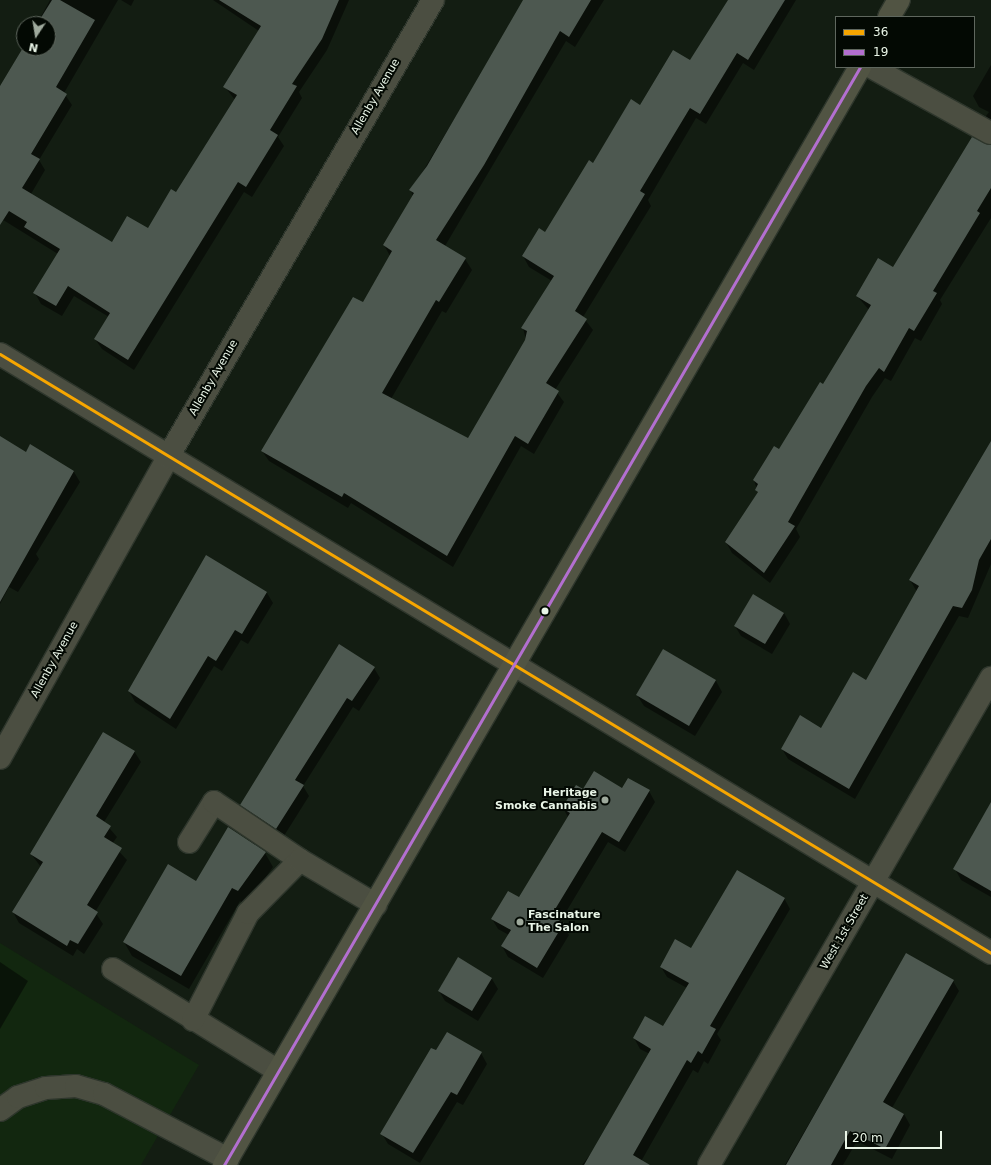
<!DOCTYPE html>
<html>
<head>
<meta charset="utf-8">
<style>
	body { margin:0 }
	#map { position:relative; width:991px; height:1165px; overflow:hidden; background:#131d12; font-family:"DejaVu Sans",sans-serif }
	div>[style] { position:absolute }
	[style*='--x'] { left:calc(var(--x)*1px); top:calc(var(--y)*1px); width:calc(var(--w)*1px); rotate:calc(var(--a)*1deg) }
	.built>* { inset:0; background:#12270f }
	.shadow>* { inset:0; background:#0007 }
	.building>* { inset:0; background:#4d5850 }
	.roads { filter:drop-shadow(1px 0 #2e362c) drop-shadow(-1px 0 #2e362c) drop-shadow(0 1px #2e362c) drop-shadow(0 -1px #2e362c) }
	.minor>* { height:22px; margin:-11px; padding:0 11px; transform-origin:11px; border-radius:11px; background:#4b4e41 }
	.major>* { height:22px; margin:-11px; padding:0 11px; transform-origin:11px; border-radius:11px; background:#515443 }
	.bus-1>* { height:3px; margin:-1.5px; padding:0 1.5px; transform-origin:1.5px; border-radius:1.5px; background:#f7a600 }
	.bus-2>* { height:3px; margin:-1.5px; padding:0 1.5px; transform-origin:1.5px; border-radius:1.5px; background:#b36fd0 }
	.dots>* { width:11px; height:11px; translate:-50% -50%; box-sizing:border-box; border:2px solid #030903; border-radius:50% }
	span { translate:-50% -50%; white-space:nowrap; text-align:center; line-height:1.15; -webkit-text-stroke:4px #030903; paint-order:stroke }
	.street-label { font-size:11px; color:#e9f5e7 }
	.poi-label { font-size:11px; color:#e9f5e7; font-weight:700 }
	.right { translate:-100% -50%; text-align:right }
	.left { translate:0 -50%; text-align:left }
	.legend { position:absolute; left:835px; top:16px; width:140px; height:52px; box-sizing:border-box; background:#030903; border:1px solid #5f675e; margin:0; padding:5px 7px; list-style:none; font-size:12px; color:#e9f5e7 }
	.legend li { display:flex; align-items:center; gap:8px; height:20px }
	.legend b { width:20px; border:1px solid #5f675e }
	.north { position:absolute; left:16px; top:16px; width:40px; height:40px; box-sizing:border-box; background:#030903; border:1px solid #5f675e; border-radius:50%; rotate:192deg; font-size:11px; font-weight:700; line-height:16px; text-align:center; color:#e9f5e7 }
	.north::after { content:''; display:block; margin:auto; width:14px; height:18px; background:#9ea99c; clip-path:polygon(50% 0,100% 100%,50% 72%,0 100%) }
	.scale { position:absolute; left:845px; top:1131px; width:97px; height:18px; box-sizing:border-box; border:2px solid #e9f5e7; border-top:0; padding-left:5px; font-size:12px; line-height:14px; white-space:nowrap; color:#e9f5e7; -webkit-text-stroke:3px #030903; paint-order:stroke }
</style>
</head>
<body>
<div id="map">
	<div class="built">
		<i style="clip-path:polygon(0 943px,199px 1065px,141px 1165px,0 1165px)"></i>
	</div>
	<div class="shadow">
		<i style="clip-path:polygon(50px 0,118px 0,64px 93px,72px 105px,39px 160px,45px 170px,31px 194px,112px 244px,148px 229px,176px 193px,235px 100px,225px 87px,259px 31px,213px 0,349px 0,327px 50px,299px 92px,302px 98px,278px 137px,284px 146px,252px 197px,244px 192px,134px 370px,102px 349px,95px 339px,109px 317px,74px 296px,62px 316px,41px 304px,35px 293px,58px 254px,0 218px,0 88px,24px 46px,48px 48px,48px 24px,37px 24px)"></i>
		<i style="clip-path:polygon(121px 0,134px 0,131px 6px)"></i>
		<i style="clip-path:polygon(526px 0,604px 0,575px 47px,566px 41px,445px 246px,465px 259px,472px 270px,446px 313px,442px 311px,391px 399px,469px 439px,526px 340px,523px 328px,552px 281px,529px 267px,523px 256px,545px 234px,640px 106px,691px 62px,730px 0,796px 0,754px 70px,743px 63px,706px 124px,696px 118px,648px 200px,651px 206px,583px 317px,593px 330px,555px 390px,564px 402px,534px 454px,521px 446px,453px 567px,351px 503px,348px 508px,269px 461px,262px 451px,363px 304px,390px 256px,384px 245px,413px 196px,411px 191px)"></i>
		<i style="clip-path:polygon(991px 65px,991px 124px,986px 116px,989px 112px,979px 107px,973px 96px)"></i>
		<i style="clip-path:polygon(991px 146px,991px 218px,940px 300px,942px 304px,921px 341px,915px 338px,891px 381px,885px 378px,872px 397px,796px 529px,800px 537px,770px 583px,732px 553px,726px 542px,758px 493px,754px 480px,779px 451px,824px 385px,869px 310px,857px 296px,893px 268px)"></i>
		<i style="clip-path:polygon(0 437px,26px 453px,74px 472px,80px 482px,36px 554px,39px 559px,18px 592px,9px 587px,0 604px)"></i>
		<i style="clip-path:polygon(991px 443px,991px 564px,968px 618px,959px 616px,855px 799px,788px 759px,782px 749px,822px 729px,866px 681px,917px 592px,910px 580px)"></i>
		<i style="clip-path:polygon(207px 557px,267px 593px,273px 603px,248px 644px,241px 640px,222px 671px,214px 666px,176px 729px,135px 702px,129px 691px)"></i>
		<i style="clip-path:polygon(784px 613px,790px 624px,772px 654px,741px 636px,735px 626px)"></i>
		<i style="clip-path:polygon(664px 651px,716px 681px,722px 692px,695px 736px,644px 706px,637px 695px)"></i>
		<i style="clip-path:polygon(374px 668px,380px 678px,359px 711px,353px 707px,303px 786px,309px 796px,282px 839px,248px 815px,242px 805px)"></i>
		<i style="clip-path:polygon(134px 751px,141px 762px,104px 822px,117px 837px,112px 844px,127px 860px,95px 912px,103px 924px,84px 954px,77px 949px,73px 956px,19px 923px,13px 912px,41px 867px,31px 854px)"></i>
		<i style="clip-path:polygon(584px 790px,649px 791px,655px 802px,625px 852px,608px 842px,560px 922px,569px 935px,543px 978px,508px 957px,502px 946px,509px 935px,498px 929px,492px 919px,520px 899px,568px 817px,563px 808px)"></i>
		<i style="clip-path:polygon(991px 811px,991px 897px,961px 880px,955px 869px)"></i>
		<i style="clip-path:polygon(265px 853px,273px 867px,246px 905px,240px 901px,189px 989px,132px 956px,124px 942px,196px 882px)"></i>
		<i style="clip-path:polygon(784px 898px,790px 909px,717px 1034px,721px 1040px,708px 1064px,704px 1061px,698px 1073px,693px 1070px,639px 1165px,582px 1165px,603px 1138px,650px 1054px,640px 1049px,634px 1038px,664px 1027px,687px 988px,667px 977px,661px 967px)"></i>
		<i style="clip-path:polygon(907px 954px,953px 981px,959px 991px,892px 1108px,904px 1114px,910px 1125px,892px 1159px,857px 1141px,843px 1165px,785px 1165px)"></i>
		<i style="clip-path:polygon(0 962px,28px 981px,0 1029px)"></i>
		<i style="clip-path:polygon(492px 979px,498px 989px,478px 1021px,445px 1001px,439px 991px)"></i>
		<i style="clip-path:polygon(447px 1033px,481px 1053px,487px 1064px,463px 1105px,457px 1102px,420px 1163px,388px 1144px,382px 1134px)"></i>
	</div>
	<div class="building">
		<i style="clip-path:polygon(52px 0,60px 0,95px 20px,56px 87px,67px 94px,31px 154px,40px 159px,22px 188px,112px 242px,127px 216px,148px 228px,171px 189px,176px 192px,237px 95px,223px 87px,261px 26px,219px 0,339px 0,322px 39px,292px 84px,297px 86px,270px 130px,278px 135px,246px 187px,238px 182px,128px 360px,94px 339px,110px 313px,68px 286px,56px 306px,33px 293px,60px 249px,24px 227px,27px 222px,9px 211px,0 225px,0 86px,24px 46px,48px 48px,48px 24px,37px 24px)"></i>
		<i style="clip-path:polygon(523px 0,591px 0,569px 37px,560px 31px,484px 165px,436px 240px,466px 258px,439px 302px,436px 300px,382px 393px,468px 438px,525px 340px,527px 331px,521px 328px,554px 276px,522px 256px,539px 228px,545px 232px,589px 160px,593px 163px,631px 99px,640px 105px,673px 50px,690px 60px,728px 0,785px 0,748px 60px,737px 53px,700px 114px,690px 108px,640px 191px,645px 194px,575px 311px,587px 319px,546px 383px,559px 391px,528px 444px,515px 436px,447px 556px,344px 493px,342px 497px,261px 451px,353px 297px,363px 302px,392px 251px,383px 245px,414px 193px,409px 190px,427px 166px)"></i>
		<i style="clip-path:polygon(972px 137px,991px 145px,991px 188px,977px 211px,980px 213px,933px 291px,937px 293px,914px 331px,909px 328px,884px 372px,879px 368px,866px 386px,788px 522px,795px 526px,764px 573px,725px 542px,758px 492px,755px 490px,758px 484px,753px 480px,774px 446px,779px 449px,820px 382px,823px 384px,871px 305px,856px 296px,878px 258px,893px 267px)"></i>
		<i style="clip-path:polygon(0 436px,26px 452px,30px 444px,74px 471px,0 602px)"></i>
		<i style="clip-path:polygon(991px 441px,991px 539px,979px 560px,972px 590px,962px 608px,953px 606px,849px 789px,781px 749px,800px 715px,821px 728px,853px 672px,866px 680px,919px 586px,909px 580px)"></i>
		<i style="clip-path:polygon(206px 555px,267px 592px,242px 634px,235px 630px,216px 661px,208px 656px,170px 719px,128px 691px)"></i>
		<i style="clip-path:polygon(753px 594px,784px 613px,765px 644px,734px 626px)"></i>
		<i style="clip-path:polygon(339px 644px,375px 667px,352px 701px,347px 698px,295px 780px,304px 785px,276px 829px,240px 805px)"></i>
		<i style="clip-path:polygon(663px 649px,716px 680px,689px 726px,636px 695px)"></i>
		<i style="clip-path:polygon(103px 732px,135px 751px,96px 816px,111px 826px,104px 837px,122px 848px,87px 905px,98px 912px,78px 944px,70px 940px,67px 946px,12px 912px,43px 862px,30px 854px)"></i>
		<i style="clip-path:polygon(594px 771px,622px 788px,628px 778px,650px 790px,619px 842px,602px 832px,551px 916px,564px 923px,537px 968px,501px 946px,511px 930px,491px 919px,508px 891px,519px 897px,570px 813px,562px 808px,576px 785px,583px 789px)"></i>
		<i style="clip-path:polygon(991px 802px,991px 891px,953px 869px)"></i>
		<i style="clip-path:polygon(228px 827px,266px 852px,238px 891px,232px 888px,181px 976px,123px 942px,168px 864px,196px 881px)"></i>
		<i style="clip-path:polygon(737px 870px,785px 898px,710px 1026px,716px 1029px,702px 1054px,698px 1051px,691px 1063px,687px 1060px,633px 1155px,650px 1165px,584px 1165px,651px 1049px,633px 1038px,645px 1016px,663px 1026px,689px 983px,660px 967px,675px 939px,691px 948px)"></i>
		<i style="clip-path:polygon(906px 953px,954px 980px,883px 1102px,904px 1114px,885px 1149px,850px 1131px,831px 1165px,786px 1165px)"></i>
		<i style="clip-path:polygon(458px 957px,492px 978px,472px 1011px,438px 991px)"></i>
		<i style="clip-path:polygon(447px 1032px,482px 1052px,457px 1095px,451px 1092px,413px 1153px,380px 1134px,431px 1048px,436px 1050px)"></i>
	</div>
	<div class="roads">
		<div class="minor">
			<i style="--x:871;--y:67;--w:136;--a:29"></i>
			<i style="--x:0;--y:354;--w:1158;--a:31.15"></i>
			<i style="--x:0;--y:758;--w:345;--a:-60.8"></i>
			<i style="--x:168;--y:457;--w:528;--a:-59.89"></i>
			<i style="--x:189;--y:842;--w:47;--a:-58"></i>
			<i style="--x:214;--y:802;--w:104;--a:34"></i>
			<i style="--x:113;--y:969;--w:194;--a:31.7"></i>
			<i style="--x:193;--y:1020;--w:120;--a:-62.8"></i>
			<i style="--x:248;--y:913;--w:74;--a:-45.5"></i>
			<i style="--x:300;--y:860;--w:88;--a:30.6"></i>
			<i style="--x:0;--y:1110;--w:22;--a:-36"></i>
			<i style="--x:18;--y:1097;--w:29;--a:-18"></i>
			<i style="--x:46;--y:1088;--w:30;--a:-4"></i>
			<i style="--x:76;--y:1086;--w:29;--a:16"></i>
			<i style="--x:104;--y:1094;--w:140;--a:27.7"></i>
			<i style="--x:709;--y:1165;--w:563;--a:-59.93"></i>
		</div>
		<div class="major">
			<i style="--x:889;--y:17;--w:20;--a:-60"></i>
			<i style="--x:224;--y:1165;--w:1269;--a:-59.92"></i>
		</div>
	</div>
	<div class="bus-1">
		<i style="--x:0;--y:354;--w:1158;--a:31.15"></i>
	</div>
	<div class="bus-2">
		<i style="--x:224;--y:1165;--w:1269;--a:-59.92"></i>
	</div>
	<div class="dots">
		<i style="left:545px;top:611px;background:#e9f5e7"></i>
		<i style="left:605px;top:800px;background:#9ea99c"></i>
		<i style="left:520px;top:922px;background:#9ea99c"></i>
	</div>
	<div class="street-label">
		<span style="left:376px;top:97px;rotate:-60deg">Allenby Avenue</span>
		<span style="left:214px;top:378px;rotate:-60deg">Allenby Avenue</span>
		<span style="left:55px;top:660px;rotate:-61deg">Allenby Avenue</span>
		<span style="left:845px;top:932px;rotate:-60deg">West 1st Street</span>
	</div>
	<div class="poi-label">
		<span class="right" style="left:597px;top:800px">Heritage<br>Smoke Cannabis</span>
		<span class="left" style="left:528px;top:922px">Fascinature<br>The Salon</span>
	</div>
	<ul class="legend">
	<li><b style="height:5px;background:#f7a600"></b>36</li>
	<li><b style="height:5px;background:#b36fd0"></b>19</li>
	</ul>
	<div class="north">N</div>
	<div class="scale">20 m</div>
</div>
</body>
</html>
